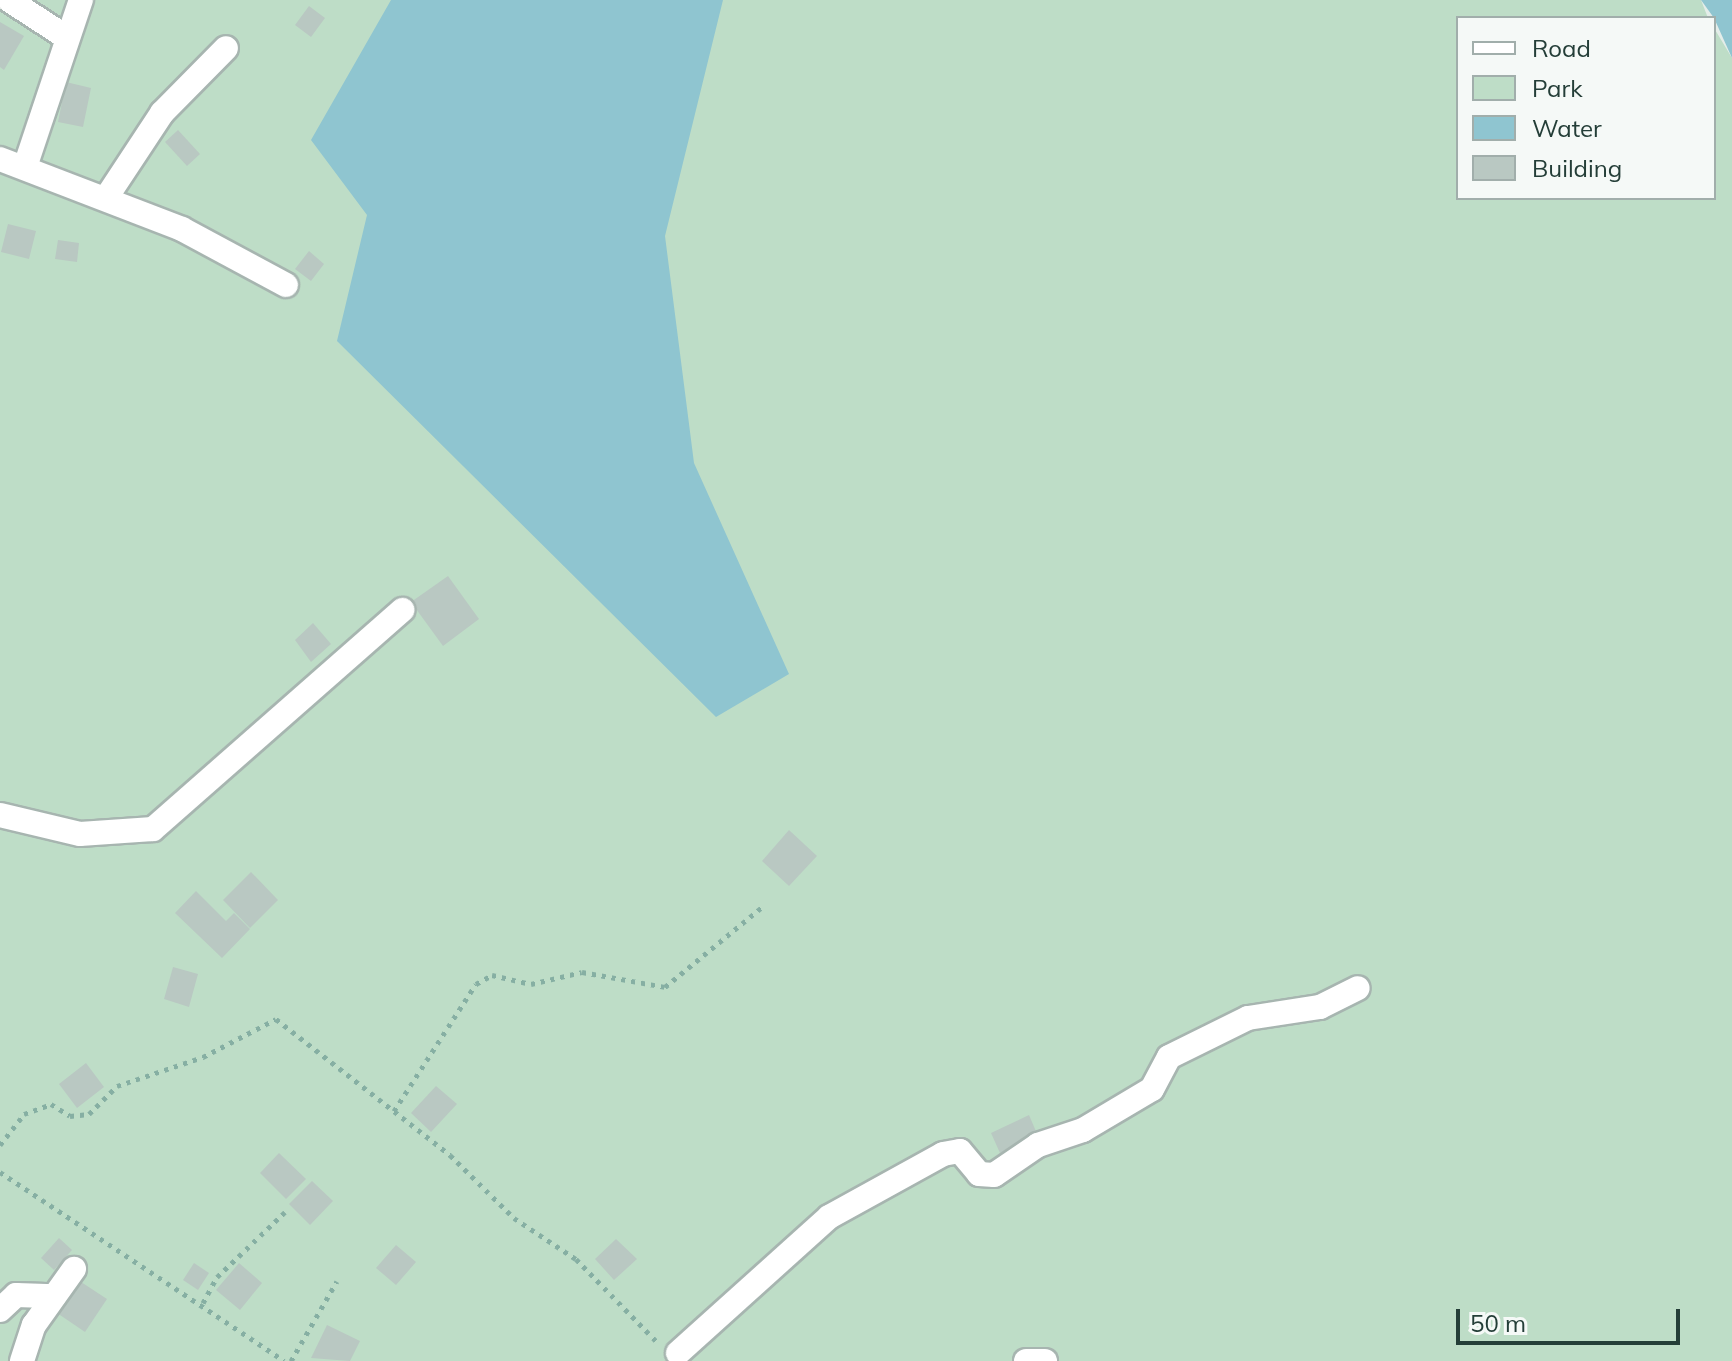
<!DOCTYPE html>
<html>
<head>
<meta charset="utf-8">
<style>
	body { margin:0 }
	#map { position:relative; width:1732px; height:1361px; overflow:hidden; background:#e4ede9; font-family:Mulish,sans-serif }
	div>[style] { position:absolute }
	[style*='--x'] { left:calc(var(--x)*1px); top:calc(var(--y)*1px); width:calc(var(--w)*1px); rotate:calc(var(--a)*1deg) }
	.green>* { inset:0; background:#beddc7 }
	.water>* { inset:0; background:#8fc5d0 }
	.building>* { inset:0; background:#b9c8c2 }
	.path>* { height:5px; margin-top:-2.5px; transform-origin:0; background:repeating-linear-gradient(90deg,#86afa3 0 4px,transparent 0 10px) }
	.roads { filter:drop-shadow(2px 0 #a7b5b0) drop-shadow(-2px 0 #a7b5b0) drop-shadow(0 2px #a7b5b0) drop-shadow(0 -2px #a7b5b0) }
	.minor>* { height:24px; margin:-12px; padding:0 12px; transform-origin:12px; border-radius:12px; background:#fff }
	span { translate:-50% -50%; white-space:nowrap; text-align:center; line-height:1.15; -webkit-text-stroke:6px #f5f9f7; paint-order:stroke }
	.legend { position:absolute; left:1456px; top:16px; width:260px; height:184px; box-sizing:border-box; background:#f5f9f7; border:2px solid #a1aeab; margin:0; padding:10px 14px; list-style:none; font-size:24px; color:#243e38 }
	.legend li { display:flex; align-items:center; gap:16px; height:40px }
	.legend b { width:40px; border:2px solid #a1aeab }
	.scale { position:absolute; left:1456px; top:1309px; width:224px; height:36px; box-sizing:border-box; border:4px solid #243e38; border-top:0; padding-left:10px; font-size:24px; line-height:28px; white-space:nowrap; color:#243e38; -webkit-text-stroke:6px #f5f9f7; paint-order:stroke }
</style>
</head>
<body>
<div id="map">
	<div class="green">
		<i style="clip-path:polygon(0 0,1701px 0,1708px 18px,1458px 18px,1458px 198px,1714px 198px,1714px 28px,1732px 58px,1732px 1361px,0 1361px)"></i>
	</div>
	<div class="water">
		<i style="clip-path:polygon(391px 0,723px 0,665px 236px,694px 463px,789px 674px,716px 717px,337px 341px,367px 215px,311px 140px)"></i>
		<i style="clip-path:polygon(1701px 0,1732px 0,1732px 58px,1714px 18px)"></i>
	</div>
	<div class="building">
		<i style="clip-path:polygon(309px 6px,325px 18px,311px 37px,295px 25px)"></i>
		<i style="clip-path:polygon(0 22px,24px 36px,4px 70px,0 67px)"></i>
		<i style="clip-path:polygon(66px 82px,91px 88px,83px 127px,58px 122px)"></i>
		<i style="clip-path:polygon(178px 130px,200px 154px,187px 166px,165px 142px)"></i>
		<i style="clip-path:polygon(8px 224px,36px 231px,29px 259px,1px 252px)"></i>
		<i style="clip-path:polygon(58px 240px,79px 243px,77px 262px,55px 259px)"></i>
		<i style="clip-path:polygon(309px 251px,324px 264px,311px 281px,295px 269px)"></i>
		<i style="clip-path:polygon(448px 576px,479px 619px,443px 646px,411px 602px)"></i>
		<i style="clip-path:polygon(313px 623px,331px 644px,311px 662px,295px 640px)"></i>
		<i style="clip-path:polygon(789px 830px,817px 856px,789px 886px,762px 861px)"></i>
		<i style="clip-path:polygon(251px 872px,278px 900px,250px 928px,223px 900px)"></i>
		<i style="clip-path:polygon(196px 891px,226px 921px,234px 913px,250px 929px,222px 958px,175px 913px)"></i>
		<i style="clip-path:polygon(173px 967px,198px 974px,189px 1007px,164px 999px)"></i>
		<i style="clip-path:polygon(86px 1063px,104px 1087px,77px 1108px,59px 1084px)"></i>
		<i style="clip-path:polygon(436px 1086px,457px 1104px,431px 1132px,411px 1113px)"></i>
		<i style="clip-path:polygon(1029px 1115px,1038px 1136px,1000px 1153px,991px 1133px)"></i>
		<i style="clip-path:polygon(279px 1153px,306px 1179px,286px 1199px,260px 1173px)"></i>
		<i style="clip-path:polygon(312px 1181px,333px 1201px,310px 1225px,289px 1204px)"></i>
		<i style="clip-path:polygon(59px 1238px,72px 1250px,54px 1270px,41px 1258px)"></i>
		<i style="clip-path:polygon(616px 1239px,637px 1259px,614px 1280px,595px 1259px)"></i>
		<i style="clip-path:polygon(396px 1245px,416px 1262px,396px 1285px,376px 1268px)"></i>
		<i style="clip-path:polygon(194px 1263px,209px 1273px,198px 1290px,183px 1280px)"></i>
		<i style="clip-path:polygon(239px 1263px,262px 1283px,240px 1310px,216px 1290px)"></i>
		<i style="clip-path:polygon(78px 1280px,107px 1299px,85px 1332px,57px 1313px)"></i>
		<i style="clip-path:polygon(327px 1325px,360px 1341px,350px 1361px,311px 1358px)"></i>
	</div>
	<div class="path">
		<i style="--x:394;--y:1111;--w:151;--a:-57.2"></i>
		<i style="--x:476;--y:984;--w:18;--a:-29"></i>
		<i style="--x:492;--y:975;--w:40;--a:13"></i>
		<i style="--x:531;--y:984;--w:52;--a:-13.2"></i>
		<i style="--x:582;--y:972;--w:84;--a:10.2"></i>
		<i style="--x:665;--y:987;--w:126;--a:-39.5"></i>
		<i style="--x:0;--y:1145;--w:39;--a:-52"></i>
		<i style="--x:24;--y:1114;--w:29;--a:-20"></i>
		<i style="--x:51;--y:1104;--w:22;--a:32"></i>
		<i style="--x:70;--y:1116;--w:19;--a:-6"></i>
		<i style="--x:89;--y:1114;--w:40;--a:-45"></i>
		<i style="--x:117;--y:1086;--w:91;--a:-18.6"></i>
		<i style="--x:203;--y:1057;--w:82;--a:-27.5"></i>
		<i style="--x:276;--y:1019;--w:221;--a:38"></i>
		<i style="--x:450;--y:1155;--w:90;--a:44.5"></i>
		<i style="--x:514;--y:1218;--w:74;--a:33.5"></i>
		<i style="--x:576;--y:1259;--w:115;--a:45.7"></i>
		<i style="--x:0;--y:1172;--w:341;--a:33.6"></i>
		<i style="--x:203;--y:1303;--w:30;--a:-62"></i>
		<i style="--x:217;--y:1277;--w:94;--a:-43.7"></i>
		<i style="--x:291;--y:1361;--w:92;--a:-60.1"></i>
	</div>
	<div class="roads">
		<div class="minor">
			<i style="--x:9;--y:0;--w:68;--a:33"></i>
			<i style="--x:0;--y:159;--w:195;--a:21"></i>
			<i style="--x:182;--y:229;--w:118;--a:28.3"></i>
			<i style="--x:26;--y:164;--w:173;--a:-71.5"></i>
			<i style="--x:106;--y:198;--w:102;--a:-56.6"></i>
			<i style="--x:162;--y:113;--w:91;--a:-45.4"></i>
			<i style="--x:0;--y:815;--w:82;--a:13.4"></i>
			<i style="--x:80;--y:834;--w:73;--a:-3.9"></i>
			<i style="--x:153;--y:829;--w:332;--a:-41.3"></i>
			<i style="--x:0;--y:1310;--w:22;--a:-43"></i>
			<i style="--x:16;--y:1295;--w:38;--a:2"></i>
			<i style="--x:678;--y:1353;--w:203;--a:-42"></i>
			<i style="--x:829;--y:1217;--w:130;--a:-28.9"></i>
			<i style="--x:943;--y:1154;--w:17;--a:-10"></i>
			<i style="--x:960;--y:1151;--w:30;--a:50"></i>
			<i style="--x:979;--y:1174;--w:15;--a:4"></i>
			<i style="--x:994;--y:1175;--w:53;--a:-34.3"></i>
			<i style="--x:1038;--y:1145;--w:47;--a:-18.4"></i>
			<i style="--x:1083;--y:1130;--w:80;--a:-30.7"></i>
			<i style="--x:1152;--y:1089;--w:36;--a:-62"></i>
			<i style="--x:1169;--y:1057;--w:88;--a:-26.3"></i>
			<i style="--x:1248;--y:1018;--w:73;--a:-8.7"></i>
			<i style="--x:1320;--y:1007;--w:42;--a:-26.6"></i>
			<i style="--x:22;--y:1361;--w:38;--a:-72"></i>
			<i style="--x:34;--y:1325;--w:69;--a:-54.5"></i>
			<i style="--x:1026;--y:1361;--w:19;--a:0"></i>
		</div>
	</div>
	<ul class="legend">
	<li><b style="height:10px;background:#fff"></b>Road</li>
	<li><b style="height:22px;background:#beddc7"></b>Park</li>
	<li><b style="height:22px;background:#8fc5d0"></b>Water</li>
	<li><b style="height:22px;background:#b9c8c2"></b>Building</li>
	</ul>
	<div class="scale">50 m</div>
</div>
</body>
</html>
